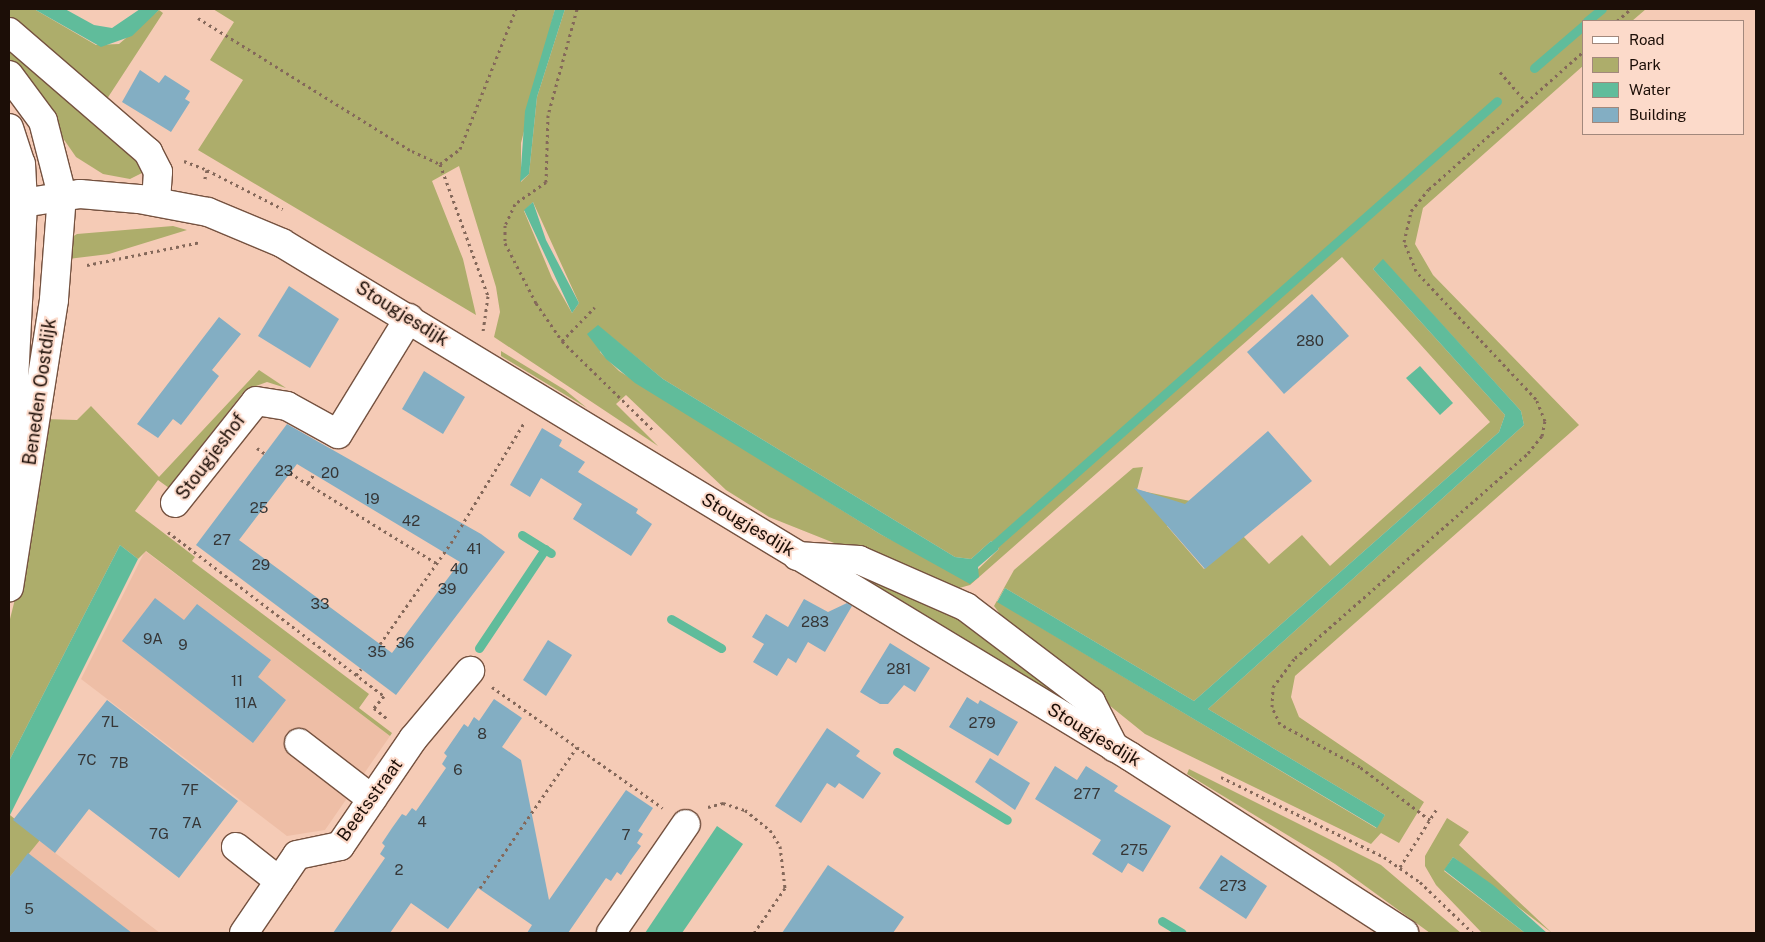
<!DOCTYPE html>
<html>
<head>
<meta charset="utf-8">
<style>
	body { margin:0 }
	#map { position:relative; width:1765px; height:942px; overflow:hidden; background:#f5cbb6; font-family:"Public Sans",sans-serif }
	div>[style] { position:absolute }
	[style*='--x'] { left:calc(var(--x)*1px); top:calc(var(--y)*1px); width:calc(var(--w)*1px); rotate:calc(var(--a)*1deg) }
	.built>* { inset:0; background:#eebea6 }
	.green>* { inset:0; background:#adad6b }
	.water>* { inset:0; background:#60bc9b }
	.stream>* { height:9px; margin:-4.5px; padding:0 4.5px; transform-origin:4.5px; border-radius:4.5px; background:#60bc9b }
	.building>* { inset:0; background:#83aec3 }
	.path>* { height:3px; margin-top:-1.5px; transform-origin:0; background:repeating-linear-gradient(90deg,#84685a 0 2.5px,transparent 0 6.5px) }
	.roads { filter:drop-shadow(1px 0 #755240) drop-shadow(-1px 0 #755240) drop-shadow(0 1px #755240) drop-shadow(0 -1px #755240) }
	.minor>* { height:28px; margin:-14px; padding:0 14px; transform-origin:14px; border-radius:14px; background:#fff }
	.major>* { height:28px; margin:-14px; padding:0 14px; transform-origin:14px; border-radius:14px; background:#fff }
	span { translate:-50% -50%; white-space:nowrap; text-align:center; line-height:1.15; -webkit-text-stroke:4px #fcdaca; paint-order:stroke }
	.number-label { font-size:15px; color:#363636 }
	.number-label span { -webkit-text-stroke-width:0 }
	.street-label { font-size:18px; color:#1c0e07 }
	.frame { position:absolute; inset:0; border:10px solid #1c0e07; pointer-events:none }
	.legend { position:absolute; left:1582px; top:20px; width:162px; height:115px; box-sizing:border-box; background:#fcdaca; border:1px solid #a2887c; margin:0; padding:6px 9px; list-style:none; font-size:15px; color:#1c0e07 }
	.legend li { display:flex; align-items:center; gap:10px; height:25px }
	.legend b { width:25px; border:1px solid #a2887c }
</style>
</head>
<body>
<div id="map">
	<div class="built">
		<i style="clip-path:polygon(145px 551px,390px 736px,325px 830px,287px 836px,81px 679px)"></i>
		<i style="clip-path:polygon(12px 818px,54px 852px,160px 933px,9px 933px)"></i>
	</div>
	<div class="green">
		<i style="clip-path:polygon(9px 9px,34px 9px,96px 45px,119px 44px,159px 10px,163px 13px,103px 105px,9px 24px)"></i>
		<i style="clip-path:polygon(evenodd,213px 9px,555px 9px,521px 143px,521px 182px,529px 174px,537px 97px,565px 9px,1646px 9px,1632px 21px,1584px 21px,1584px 65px,1423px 208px,1415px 244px,1433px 275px,1579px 425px,1295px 676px,1291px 697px,1299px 717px,1424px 802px,1399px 843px,1381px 833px,1371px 844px,1145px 734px,1006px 622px,994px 606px,1014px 570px,1133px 468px,1143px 467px,1137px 490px,1195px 502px,1167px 526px,1204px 569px,1243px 536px,1269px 564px,1302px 535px,1330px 566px,1490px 422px,1342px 257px,970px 585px,952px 590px,769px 517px,726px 490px,626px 395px,616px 404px,658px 446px,494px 337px,500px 312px,496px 287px,459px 166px,432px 181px,463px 259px,476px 315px,198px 150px,243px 80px,210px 60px,234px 22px,213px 9px,533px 202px,579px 303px,572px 313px,552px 278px,524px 211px,533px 202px,213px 9px,1383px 260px,1521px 411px,1524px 425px,1208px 709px,1385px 815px,1376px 828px,997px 601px,1005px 588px,1194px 701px,1499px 432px,1505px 415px,1373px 269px,1383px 260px,213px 9px,598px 326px,663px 379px,955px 557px,971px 559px,991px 541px,999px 549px,968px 579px,880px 534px,619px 371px,600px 352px,598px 326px)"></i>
		<i style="clip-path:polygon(9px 41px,133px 153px,142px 173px,130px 179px,103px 174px,76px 157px,9px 60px)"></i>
		<i style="clip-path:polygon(173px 226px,187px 230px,109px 254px,68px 259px,72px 237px,77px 234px)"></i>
		<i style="clip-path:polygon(501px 351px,565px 390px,587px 408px,501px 356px)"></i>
		<i style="clip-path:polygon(259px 370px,286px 388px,267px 382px,245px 390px,169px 488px,158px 480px,135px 511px,195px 557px,192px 561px,369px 694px,359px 708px,392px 733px,390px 736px,146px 551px,138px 559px,120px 545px,9px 761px,9px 623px,23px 567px,44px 419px,77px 420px,91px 406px,159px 477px)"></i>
		<i style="clip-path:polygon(848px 568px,942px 605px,1087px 714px)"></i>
		<i style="clip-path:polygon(1189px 769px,1381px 865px,1461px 933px,1430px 933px,1335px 864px,1187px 774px)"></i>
		<i style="clip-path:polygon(10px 815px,40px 840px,9px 878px,9px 817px)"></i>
		<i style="clip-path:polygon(1447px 818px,1469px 832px,1459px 845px,1552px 933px,1453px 857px,1444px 871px,1525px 933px,1482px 933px,1436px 885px,1425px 866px,1425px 856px)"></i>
	</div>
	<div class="water">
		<i style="clip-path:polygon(34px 9px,65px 9px,94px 25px,112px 28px,140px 9px,160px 9px,132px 36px,101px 47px)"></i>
		<i style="clip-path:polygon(555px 9px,565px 9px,537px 97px,529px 174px,520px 182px,525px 111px)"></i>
		<i style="clip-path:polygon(533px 202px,546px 240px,579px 303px,572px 313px,524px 210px)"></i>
		<i style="clip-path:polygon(1383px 259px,1521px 411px,1524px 425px,1208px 709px,1385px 815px,1377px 828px,997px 602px,1005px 588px,1194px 701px,1499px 432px,1505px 415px,1373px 269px)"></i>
		<i style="clip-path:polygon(598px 325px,663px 379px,955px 557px,971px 559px,991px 541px,999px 549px,978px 567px,979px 577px,970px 584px,880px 534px,635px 383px,606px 359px,587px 334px)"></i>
		<i style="clip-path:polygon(1420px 366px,1453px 403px,1440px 415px,1406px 378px)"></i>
		<i style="clip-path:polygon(120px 545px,138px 559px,9px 817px,9px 761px)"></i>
		<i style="clip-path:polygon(717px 826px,743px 844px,682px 933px,645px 933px)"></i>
		<i style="clip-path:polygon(1453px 857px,1493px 885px,1547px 933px,1525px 933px,1444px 870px)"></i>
	</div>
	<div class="stream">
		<i style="--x:1587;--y:21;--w:19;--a:-39"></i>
		<i style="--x:1534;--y:68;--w:66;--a:-40.7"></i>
		<i style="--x:522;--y:535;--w:34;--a:32"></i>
		<i style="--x:987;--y:551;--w:680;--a:-41.42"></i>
		<i style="--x:671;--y:619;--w:58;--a:30.1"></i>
		<i style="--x:479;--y:648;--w:119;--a:-56.3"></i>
		<i style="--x:897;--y:752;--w:129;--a:31.7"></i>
		<i style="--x:1162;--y:921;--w:23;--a:31"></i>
	</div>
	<div class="building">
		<i style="clip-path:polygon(140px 70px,159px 83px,165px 75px,190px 91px,185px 99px,190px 102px,171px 132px,122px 102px)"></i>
		<i style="clip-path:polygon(289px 286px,339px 319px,310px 368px,258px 336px)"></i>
		<i style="clip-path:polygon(1312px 294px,1349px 336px,1284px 394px,1247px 352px)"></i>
		<i style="clip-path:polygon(219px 317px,241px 334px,212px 370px,219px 376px,181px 425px,173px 419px,158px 438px,137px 424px)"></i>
		<i style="clip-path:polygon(424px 371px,465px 397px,443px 434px,402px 409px)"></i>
		<i style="clip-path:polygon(evenodd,287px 424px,481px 534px,505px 552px,396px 695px,196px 545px,287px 424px,297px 464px,460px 562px,392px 653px,239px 540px,297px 464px)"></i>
		<i style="clip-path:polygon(542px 428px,562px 440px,559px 446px,585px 462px,578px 472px,638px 509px,636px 513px,652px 524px,631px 556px,573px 519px,582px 504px,541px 478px,530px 497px,510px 485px)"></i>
		<i style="clip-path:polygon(1268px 431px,1312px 481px,1205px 569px,1134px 488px,1185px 504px)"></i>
		<i style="clip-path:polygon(155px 598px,184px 620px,197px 604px,271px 660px,258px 677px,286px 700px,253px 743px,122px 641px)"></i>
		<i style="clip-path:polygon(804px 599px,828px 612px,847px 603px,852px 606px,825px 652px,808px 642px,796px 663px,788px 658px,777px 676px,753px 662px,764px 644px,752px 637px,766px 614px,788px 627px)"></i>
		<i style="clip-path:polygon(548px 640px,572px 655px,546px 696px,523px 680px)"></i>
		<i style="clip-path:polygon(890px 643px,930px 668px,915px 692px,904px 685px,888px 704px,880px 704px,860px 692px)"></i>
		<i style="clip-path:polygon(967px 697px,978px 704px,980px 700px,1018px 722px,998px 756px,949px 727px)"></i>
		<i style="clip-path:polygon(494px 699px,522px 718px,502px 747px,521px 760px,549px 900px,626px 790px,653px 808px,638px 831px,643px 834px,637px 843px,641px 846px,630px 861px,621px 875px,617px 872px,611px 881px,606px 878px,568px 933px,527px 933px,532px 925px,478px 888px,448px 929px,411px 903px,390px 933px,333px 933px,385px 858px,380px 854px,385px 846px,382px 843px,392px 828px,402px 814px,406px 816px,412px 808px,416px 811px,446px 768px,442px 764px,447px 756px,444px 753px,464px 724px,468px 727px,474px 717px,479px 721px)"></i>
		<i style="clip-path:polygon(107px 700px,238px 801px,179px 878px,89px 809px,55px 853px,13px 820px)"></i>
		<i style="clip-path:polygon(827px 728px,860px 751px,856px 756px,881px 773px,863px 799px,839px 783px,835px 788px,827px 783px,801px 823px,775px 806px)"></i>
		<i style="clip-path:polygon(990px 758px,1030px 783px,1015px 810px,975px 782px)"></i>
		<i style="clip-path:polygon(1055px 766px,1077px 780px,1086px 766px,1118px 786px,1114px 791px,1171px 826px,1143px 872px,1128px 863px,1122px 873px,1092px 854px,1101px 840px,1035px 799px)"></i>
		<i style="clip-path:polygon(28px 853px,132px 933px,9px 933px,9px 878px)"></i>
		<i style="clip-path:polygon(1221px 855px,1267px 886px,1246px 919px,1199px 888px)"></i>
		<i style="clip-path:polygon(828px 865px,904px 917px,893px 933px,782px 933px)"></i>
	</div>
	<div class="path">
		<i style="--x:577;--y:9;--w:110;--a:105.3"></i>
		<i style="--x:548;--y:115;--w:67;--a:91.7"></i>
		<i style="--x:546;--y:182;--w:38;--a:145"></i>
		<i style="--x:515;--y:204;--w:23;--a:115"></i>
		<i style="--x:505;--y:225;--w:18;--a:90"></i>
		<i style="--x:505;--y:243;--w:68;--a:62.7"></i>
		<i style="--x:536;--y:303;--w:46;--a:55.6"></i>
		<i style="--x:562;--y:341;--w:129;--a:44.4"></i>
		<i style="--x:198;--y:18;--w:252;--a:31.9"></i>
		<i style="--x:412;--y:151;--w:31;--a:25"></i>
		<i style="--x:440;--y:164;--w:25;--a:-37"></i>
		<i style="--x:460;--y:149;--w:151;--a:-68.2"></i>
		<i style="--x:1617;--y:21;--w:18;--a:-41"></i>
		<i style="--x:1500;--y:72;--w:40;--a:49"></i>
		<i style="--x:184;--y:161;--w:25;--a:21"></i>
		<i style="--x:207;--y:170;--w:12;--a:104"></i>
		<i style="--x:440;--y:164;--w:140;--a:70"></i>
		<i style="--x:488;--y:296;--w:35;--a:98"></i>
		<i style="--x:207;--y:170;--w:85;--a:27.2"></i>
		<i style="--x:87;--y:265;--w:116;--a:-11.4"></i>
		<i style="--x:562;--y:341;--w:47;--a:-45.9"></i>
		<i style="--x:257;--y:448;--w:9;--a:36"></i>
		<i style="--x:290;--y:473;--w:174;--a:31.6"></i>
		<i style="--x:308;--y:483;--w:11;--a:-56"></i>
		<i style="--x:168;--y:532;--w:271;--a:37.2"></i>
		<i style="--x:384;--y:696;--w:16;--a:130"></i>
		<i style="--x:374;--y:708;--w:19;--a:39"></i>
		<i style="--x:380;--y:644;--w:123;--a:-54.9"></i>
		<i style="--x:451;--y:543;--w:140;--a:-58.7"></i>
		<i style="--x:356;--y:675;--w:8;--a:-50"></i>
		<i style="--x:492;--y:687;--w:209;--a:35.3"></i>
		<i style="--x:1221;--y:777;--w:182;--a:26.1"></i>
		<i style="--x:1384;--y:857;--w:44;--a:34.8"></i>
		<i style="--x:1420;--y:882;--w:74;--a:43.9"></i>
		<i style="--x:708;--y:807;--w:16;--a:-15"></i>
		<i style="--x:723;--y:803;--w:23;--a:18"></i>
		<i style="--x:745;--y:810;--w:32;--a:39"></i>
		<i style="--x:770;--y:830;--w:19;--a:58"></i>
		<i style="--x:780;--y:846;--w:42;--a:83.2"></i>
		<i style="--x:785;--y:888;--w:55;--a:124.6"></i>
		<i style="--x:1430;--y:820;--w:88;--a:-142.9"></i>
		<i style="--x:1360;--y:767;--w:91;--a:-151.7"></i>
		<i style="--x:1280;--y:724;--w:19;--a:-115"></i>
		<i style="--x:1272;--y:707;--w:20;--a:-87"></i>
		<i style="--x:1273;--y:687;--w:36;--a:-53"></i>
		<i style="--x:1295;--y:658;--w:310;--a:-41.3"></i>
		<i style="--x:1528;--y:453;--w:22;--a:-51"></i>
		<i style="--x:1542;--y:436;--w:15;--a:-79"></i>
		<i style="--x:1545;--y:421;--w:24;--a:-112"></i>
		<i style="--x:1536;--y:399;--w:175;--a:-133.2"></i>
		<i style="--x:1416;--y:271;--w:31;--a:-112"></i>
		<i style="--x:1404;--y:242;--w:32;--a:-77"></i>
		<i style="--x:1411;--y:211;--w:28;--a:-51"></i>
		<i style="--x:1429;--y:189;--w:208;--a:-41.7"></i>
		<i style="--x:1400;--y:867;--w:71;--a:-57.7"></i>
		<i style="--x:480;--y:888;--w:171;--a:-55.5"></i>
	</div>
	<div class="roads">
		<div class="minor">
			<i style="--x:9;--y:32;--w:184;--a:40.8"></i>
			<i style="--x:148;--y:152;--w:22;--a:63"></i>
			<i style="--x:158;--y:172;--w:30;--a:94"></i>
			<i style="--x:23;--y:203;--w:58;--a:-9"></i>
			<i style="--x:80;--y:194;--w:59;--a:4.8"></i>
			<i style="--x:139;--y:199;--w:70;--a:10.7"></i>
			<i style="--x:208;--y:212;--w:80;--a:22.7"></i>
			<i style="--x:282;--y:243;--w:992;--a:31.19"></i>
			<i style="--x:1131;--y:757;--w:325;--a:32.8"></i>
			<i style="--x:175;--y:503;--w:130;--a:-51.5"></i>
			<i style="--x:256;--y:401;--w:31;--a:9"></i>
			<i style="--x:287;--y:406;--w:58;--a:28.8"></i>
			<i style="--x:338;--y:434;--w:136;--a:-58.5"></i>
			<i style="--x:797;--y:556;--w:62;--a:3.7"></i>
			<i style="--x:859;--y:560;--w:117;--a:23.7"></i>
			<i style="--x:966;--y:607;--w:157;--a:37.2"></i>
			<i style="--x:1091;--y:702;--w:51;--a:62.9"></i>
			<i style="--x:299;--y:743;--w:92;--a:37.5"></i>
			<i style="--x:236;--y:847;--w:55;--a:38.3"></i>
			<i style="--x:244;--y:933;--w:94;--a:-55.8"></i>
			<i style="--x:297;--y:855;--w:44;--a:-11.8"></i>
			<i style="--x:340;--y:846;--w:130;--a:-55.7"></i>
			<i style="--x:413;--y:739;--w:89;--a:-50"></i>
			<i style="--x:611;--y:933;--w:132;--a:-55.5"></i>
		</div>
		<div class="major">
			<i style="--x:9;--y:75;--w:57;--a:53.5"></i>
			<i style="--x:43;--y:121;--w:76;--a:75.6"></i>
			<i style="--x:62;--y:195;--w:105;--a:94.4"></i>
			<i style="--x:54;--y:300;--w:291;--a:98.9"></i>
			<i style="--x:9;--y:128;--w:38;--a:72"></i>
			<i style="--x:21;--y:164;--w:39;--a:87"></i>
			<i style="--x:23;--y:203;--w:279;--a:92.9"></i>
		</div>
	</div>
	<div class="number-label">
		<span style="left:1310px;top:341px">280</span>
		<span style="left:284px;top:471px">23</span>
		<span style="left:330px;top:473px">20</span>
		<span style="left:372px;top:499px">19</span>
		<span style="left:259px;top:508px">25</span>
		<span style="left:411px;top:521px">42</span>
		<span style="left:222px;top:540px">27</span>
		<span style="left:474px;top:549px">41</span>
		<span style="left:261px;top:565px">29</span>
		<span style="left:459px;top:569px">40</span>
		<span style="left:447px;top:589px">39</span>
		<span style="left:320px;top:604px">33</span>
		<span style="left:815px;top:622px">283</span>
		<span style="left:153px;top:639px">9A</span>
		<span style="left:405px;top:643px">36</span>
		<span style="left:183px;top:645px">9</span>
		<span style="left:377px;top:652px">35</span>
		<span style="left:899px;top:669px">281</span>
		<span style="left:237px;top:681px">11</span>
		<span style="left:246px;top:703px">11A</span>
		<span style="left:110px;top:722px">7L</span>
		<span style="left:982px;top:723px">279</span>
		<span style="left:482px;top:734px">8</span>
		<span style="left:87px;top:760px">7C</span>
		<span style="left:119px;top:763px">7B</span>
		<span style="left:458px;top:770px">6</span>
		<span style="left:190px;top:790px">7F</span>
		<span style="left:1087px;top:794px">277</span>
		<span style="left:422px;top:822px">4</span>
		<span style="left:192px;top:823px">7A</span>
		<span style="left:159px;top:834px">7G</span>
		<span style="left:626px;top:835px">7</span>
		<span style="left:1134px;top:850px">275</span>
		<span style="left:399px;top:870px">2</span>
		<span style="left:1233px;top:886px">273</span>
		<span style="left:29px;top:909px">5</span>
	</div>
	<div class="street-label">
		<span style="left:402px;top:314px;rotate:32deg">Stougjesdijk</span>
		<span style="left:40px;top:392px;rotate:-82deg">Beneden Oostdijk</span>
		<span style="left:211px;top:457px;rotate:-53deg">Stougjeshof</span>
		<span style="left:748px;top:525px;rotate:31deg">Stougjesdijk</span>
		<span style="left:1094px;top:735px;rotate:31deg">Stougjesdijk</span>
		<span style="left:370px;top:800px;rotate:-54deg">Beetsstraat</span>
	</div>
	<div class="frame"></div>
	<ul class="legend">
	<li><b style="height:6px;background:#fff"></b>Road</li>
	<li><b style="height:14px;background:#adad6b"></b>Park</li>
	<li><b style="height:14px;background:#60bc9b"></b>Water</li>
	<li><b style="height:14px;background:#83aec3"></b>Building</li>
	</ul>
</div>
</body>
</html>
